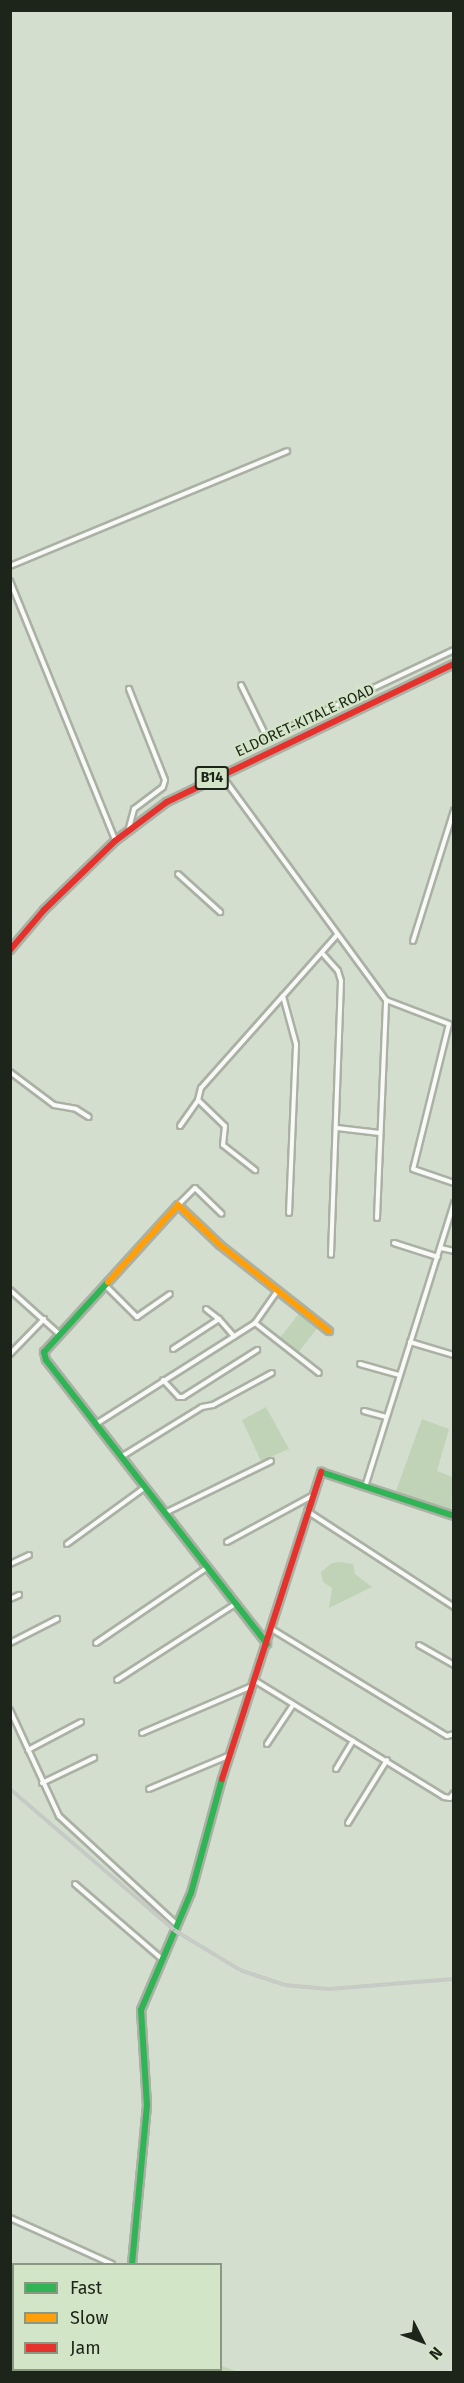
<!DOCTYPE html>
<html>
<head>
<meta charset="utf-8">
<style>
	body { margin:0 }
	#map { position:relative; width:464px; height:2383px; overflow:hidden; background:#d4dece; font-family:"Fira Sans",sans-serif }
	div>[style] { position:absolute }
	[style*='--x'] { left:calc(var(--x)*1px); top:calc(var(--y)*1px); width:calc(var(--w)*1px); rotate:calc(var(--a)*1deg) }
	.green>* { inset:0; background:#c1d3b6 }
	.roads { filter:drop-shadow(2px 0 #aab1a4) drop-shadow(-2px 0 #aab1a4) drop-shadow(0 2px #aab1a4) drop-shadow(0 -2px #aab1a4) }
	.street>* { height:4px; margin:-2px; padding:0 2px; transform-origin:2px; border-radius:2px; background:#f9faf8 }
	.fast>* { height:6px; margin:-3px; padding:0 3px; transform-origin:3px; border-radius:3px; background:#30b455 }
	.slow>* { height:6px; margin:-3px; padding:0 3px; transform-origin:3px; border-radius:3px; background:#ff9f0a }
	.jam>* { height:6px; margin:-3px; padding:0 3px; transform-origin:3px; border-radius:3px; background:#e5322d }
	.rail>* { height:4px; margin-top:-2px; transform-origin:0; background:repeating-linear-gradient(90deg,#d3e5c7 0 4.5px,#c6cac5 0 9px); box-sizing:border-box; border-block:2px solid #c6cac5 }
	span { translate:-50% -50%; white-space:nowrap; text-align:center; line-height:1.15; -webkit-text-stroke:4.5px #d3e5c7; paint-order:stroke }
	.shield-label span { padding:2px 4px; background:#d3e5c7; border:2px solid; border-radius:4px; -webkit-text-stroke-width:0 }
	.shield-label { font-size:14px; color:#1d2419; font-weight:700 }
	.street-label { font-size:15px; color:#1d2419 }
	.frame { position:absolute; inset:0; border:12px solid #1d2419; pointer-events:none }
	.legend { position:absolute; left:12px; top:2263px; width:210px; height:108px; box-sizing:border-box; background:#d3e5c7; border:2px solid #8a9881; margin:0; padding:8px 10px; list-style:none; font-size:18px; color:#1d2419 }
	.legend li { display:flex; align-items:center; gap:12px; height:30px }
	.legend b { width:30px; border:2px solid #8a9881 }
	.north { position:absolute; left:392px; top:2311px; width:60px; height:60px; -webkit-text-stroke:4px #d3e5c7; paint-order:stroke; rotate:132deg; font-size:16px; font-weight:700; line-height:24px; text-align:center; color:#1d2419 }
	.north::after { content:''; display:block; margin:auto; width:21px; height:27px; background:#1d2419; clip-path:polygon(50% 0,100% 100%,50% 72%,0 100%) }
</style>
</head>
<body>
<div id="map">
	<div class="green">
		<i style="clip-path:polygon(301px 1311px,319px 1326px,297px 1354px,279px 1339px)"></i>
		<i style="clip-path:polygon(266px 1407px,289px 1449px,261px 1461px,242px 1420px)"></i>
		<i style="clip-path:polygon(422px 1419px,449px 1429px,437px 1471px,453px 1477px,451px 1511px,396px 1491px)"></i>
		<i style="clip-path:polygon(340px 1562px,353px 1564px,355px 1574px,372px 1587px,329px 1608px,332px 1588px,323px 1582px,321px 1572px,332px 1563px)"></i>
		<i style="clip-path:polygon(221px 2366px,239px 2372px,118px 2372px,220px 2370px)"></i>
	</div>
	<div class="roads">
		<div class="street">
			<i style="--x:10;--y:566;--w:300;--a:-22.5"></i>
			<i style="--x:10;--y:581;--w:279;--a:67.9"></i>
			<i style="--x:241;--y:685;--w:59;--a:63.9"></i>
			<i style="--x:267;--y:738;--w:207;--a:-25.2"></i>
			<i style="--x:222;--y:776;--w:278;--a:53.8"></i>
			<i style="--x:386;--y:1000;--w:67;--a:20.9"></i>
			<i style="--x:449;--y:1024;--w:149;--a:103.9"></i>
			<i style="--x:413;--y:1169;--w:43;--a:18.9"></i>
			<i style="--x:129;--y:828;--w:20;--a:-75"></i>
			<i style="--x:134;--y:809;--w:36;--a:-37"></i>
			<i style="--x:163;--y:787;--w:7;--a:-74"></i>
			<i style="--x:165;--y:780;--w:98;--a:-111.6"></i>
			<i style="--x:178;--y:874;--w:57;--a:42.1"></i>
			<i style="--x:413;--y:941;--w:137;--a:-72.6"></i>
			<i style="--x:322;--y:953;--w:24;--a:48"></i>
			<i style="--x:338;--y:971;--w:10;--a:73"></i>
			<i style="--x:341;--y:981;--w:274;--a:92.1"></i>
			<i style="--x:10;--y:1072;--w:55;--a:36.9"></i>
			<i style="--x:54;--y:1105;--w:22;--a:10"></i>
			<i style="--x:76;--y:1109;--w:15;--a:32"></i>
			<i style="--x:198;--y:1100;--w:37;--a:44"></i>
			<i style="--x:225;--y:1126;--w:19;--a:96"></i>
			<i style="--x:223;--y:1145;--w:41;--a:38"></i>
			<i style="--x:180;--y:1126;--w:32;--a:-55"></i>
			<i style="--x:198;--y:1100;--w:12;--a:-76"></i>
			<i style="--x:201;--y:1088;--w:123;--a:-48.3"></i>
			<i style="--x:337;--y:1128;--w:43;--a:6.6"></i>
			<i style="--x:178;--y:1205;--w:24;--a:-45"></i>
			<i style="--x:195;--y:1188;--w:37;--a:44"></i>
			<i style="--x:289;--y:1213;--w:169;--a:-87.6"></i>
			<i style="--x:296;--y:1044;--w:50;--a:-105.2"></i>
			<i style="--x:283;--y:996;--w:81;--a:-48.5"></i>
			<i style="--x:377;--y:1218;--w:218;--a:-87.6"></i>
			<i style="--x:394;--y:1243;--w:46;--a:17.7"></i>
			<i style="--x:441;--y:1248;--w:13;--a:13"></i>
			<i style="--x:106;--y:1286;--w:44;--a:45"></i>
			<i style="--x:137;--y:1317;--w:40;--a:-34.9"></i>
			<i style="--x:10;--y:1290;--w:66;--a:41.9"></i>
			<i style="--x:206;--y:1309;--w:16;--a:38"></i>
			<i style="--x:255;--y:1323;--w:81;--a:38"></i>
			<i style="--x:410;--y:1342;--w:46;--a:16.5"></i>
			<i style="--x:173;--y:1349;--w:55;--a:-33.1"></i>
			<i style="--x:219;--y:1319;--w:23;--a:49"></i>
			<i style="--x:10;--y:1354;--w:49;--a:-45.8"></i>
			<i style="--x:360;--y:1364;--w:41;--a:15.8"></i>
			<i style="--x:163;--y:1380;--w:23;--a:47"></i>
			<i style="--x:179;--y:1397;--w:4;--a:0"></i>
			<i style="--x:183;--y:1397;--w:88;--a:-32.4"></i>
			<i style="--x:364;--y:1411;--w:23;--a:15"></i>
			<i style="--x:96;--y:1424;--w:188;--a:-32.4"></i>
			<i style="--x:255;--y:1323;--w:39;--a:-55"></i>
			<i style="--x:121;--y:1457;--w:95;--a:-31.7"></i>
			<i style="--x:202;--y:1407;--w:11;--a:-10"></i>
			<i style="--x:213;--y:1405;--w:67;--a:-28.5"></i>
			<i style="--x:365;--y:1487;--w:298;--a:-72.6"></i>
			<i style="--x:307;--y:1511;--w:176;--a:33.1"></i>
			<i style="--x:165;--y:1513;--w:118;--a:-26.1"></i>
			<i style="--x:227;--y:1542;--w:97;--a:-28.4"></i>
			<i style="--x:67;--y:1544;--w:95;--a:-36"></i>
			<i style="--x:10;--y:1564;--w:21;--a:-25"></i>
			<i style="--x:10;--y:1599;--w:10;--a:-24"></i>
			<i style="--x:270;--y:1628;--w:207;--a:31.4"></i>
			<i style="--x:447;--y:1736;--w:7;--a:-16"></i>
			<i style="--x:10;--y:1643;--w:53;--a:-27.1"></i>
			<i style="--x:96;--y:1643;--w:132;--a:-34.2"></i>
			<i style="--x:419;--y:1645;--w:40;--a:29.7"></i>
			<i style="--x:117;--y:1680;--w:139;--a:-32.7"></i>
			<i style="--x:254;--y:1680;--w:223;--a:31.6"></i>
			<i style="--x:444;--y:1797;--w:6;--a:9"></i>
			<i style="--x:450;--y:1798;--w:6;--a:-51"></i>
			<i style="--x:10;--y:1710;--w:117;--a:65.2"></i>
			<i style="--x:59;--y:1816;--w:159;--a:42.7"></i>
			<i style="--x:142;--y:1733;--w:120;--a:-23.1"></i>
			<i style="--x:267;--y:1744;--w:47;--a:-56.3"></i>
			<i style="--x:28;--y:1750;--w:60;--a:-27.8"></i>
			<i style="--x:336;--y:1769;--w:33;--a:-59"></i>
			<i style="--x:42;--y:1783;--w:58;--a:-25.7"></i>
			<i style="--x:149;--y:1789;--w:86;--a:-22.7"></i>
			<i style="--x:348;--y:1823;--w:74;--a:-58.2"></i>
			<i style="--x:75;--y:1884;--w:116;--a:40.8"></i>
			<i style="--x:10;--y:2218;--w:112;--a:24.3"></i>
			<i style="--x:114;--y:2372;--w:2;--a:-63"></i>
		</div>
		<div class="fast">
			<i style="--x:108;--y:1282;--w:95;--a:132.4"></i>
			<i style="--x:44;--y:1352;--w:8;--a:76"></i>
			<i style="--x:46;--y:1360;--w:360;--a:52.1"></i>
			<i style="--x:321;--y:1472;--w:140;--a:18.3"></i>
			<i style="--x:132;--y:2264;--w:160;--a:-84.6"></i>
			<i style="--x:147;--y:2105;--w:95;--a:-93.6"></i>
			<i style="--x:141;--y:2010;--w:127;--a:-66.9"></i>
			<i style="--x:191;--y:1893;--w:118;--a:-74.8"></i>
		</div>
		<div class="slow">
			<i style="--x:108;--y:1282;--w:104;--a:-47.7"></i>
			<i style="--x:178;--y:1205;--w:58;--a:43.6"></i>
			<i style="--x:220;--y:1245;--w:139;--a:38.3"></i>
		</div>
		<div class="jam">
			<i style="--x:10;--y:950;--w:52;--a:-49.6"></i>
			<i style="--x:44;--y:910;--w:99;--a:-44.2"></i>
			<i style="--x:115;--y:841;--w:65;--a:-36.9"></i>
			<i style="--x:167;--y:802;--w:318;--a:-25.7"></i>
			<i style="--x:222;--y:1779;--w:323;--a:-72.1"></i>
		</div>
	</div>
	<div class="rail">
		<i style="--x:10;--y:1789;--w:216;--a:40.7"></i>
		<i style="--x:174;--y:1930;--w:77;--a:31.2"></i>
		<i style="--x:240;--y:1970;--w:47;--a:18.4"></i>
		<i style="--x:285;--y:1985;--w:44;--a:5.2"></i>
		<i style="--x:329;--y:1989;--w:125;--a:-4.6"></i>
	</div>
	<div class="shield-label">
		<span style="left:212px;top:778px">B14</span>
	</div>
	<div class="street-label">
		<span style="left:305px;top:721px;rotate:-25deg">ELDORET-KITALE ROAD</span>
	</div>
	<div class="frame"></div>
	<ul class="legend">
	<li><b style="height:8px;background:#30b455"></b>Fast</li>
	<li><b style="height:8px;background:#ff9f0a"></b>Slow</li>
	<li><b style="height:8px;background:#e5322d"></b>Jam</li>
	</ul>
	<div class="north">N</div>
</div>
</body>
</html>
